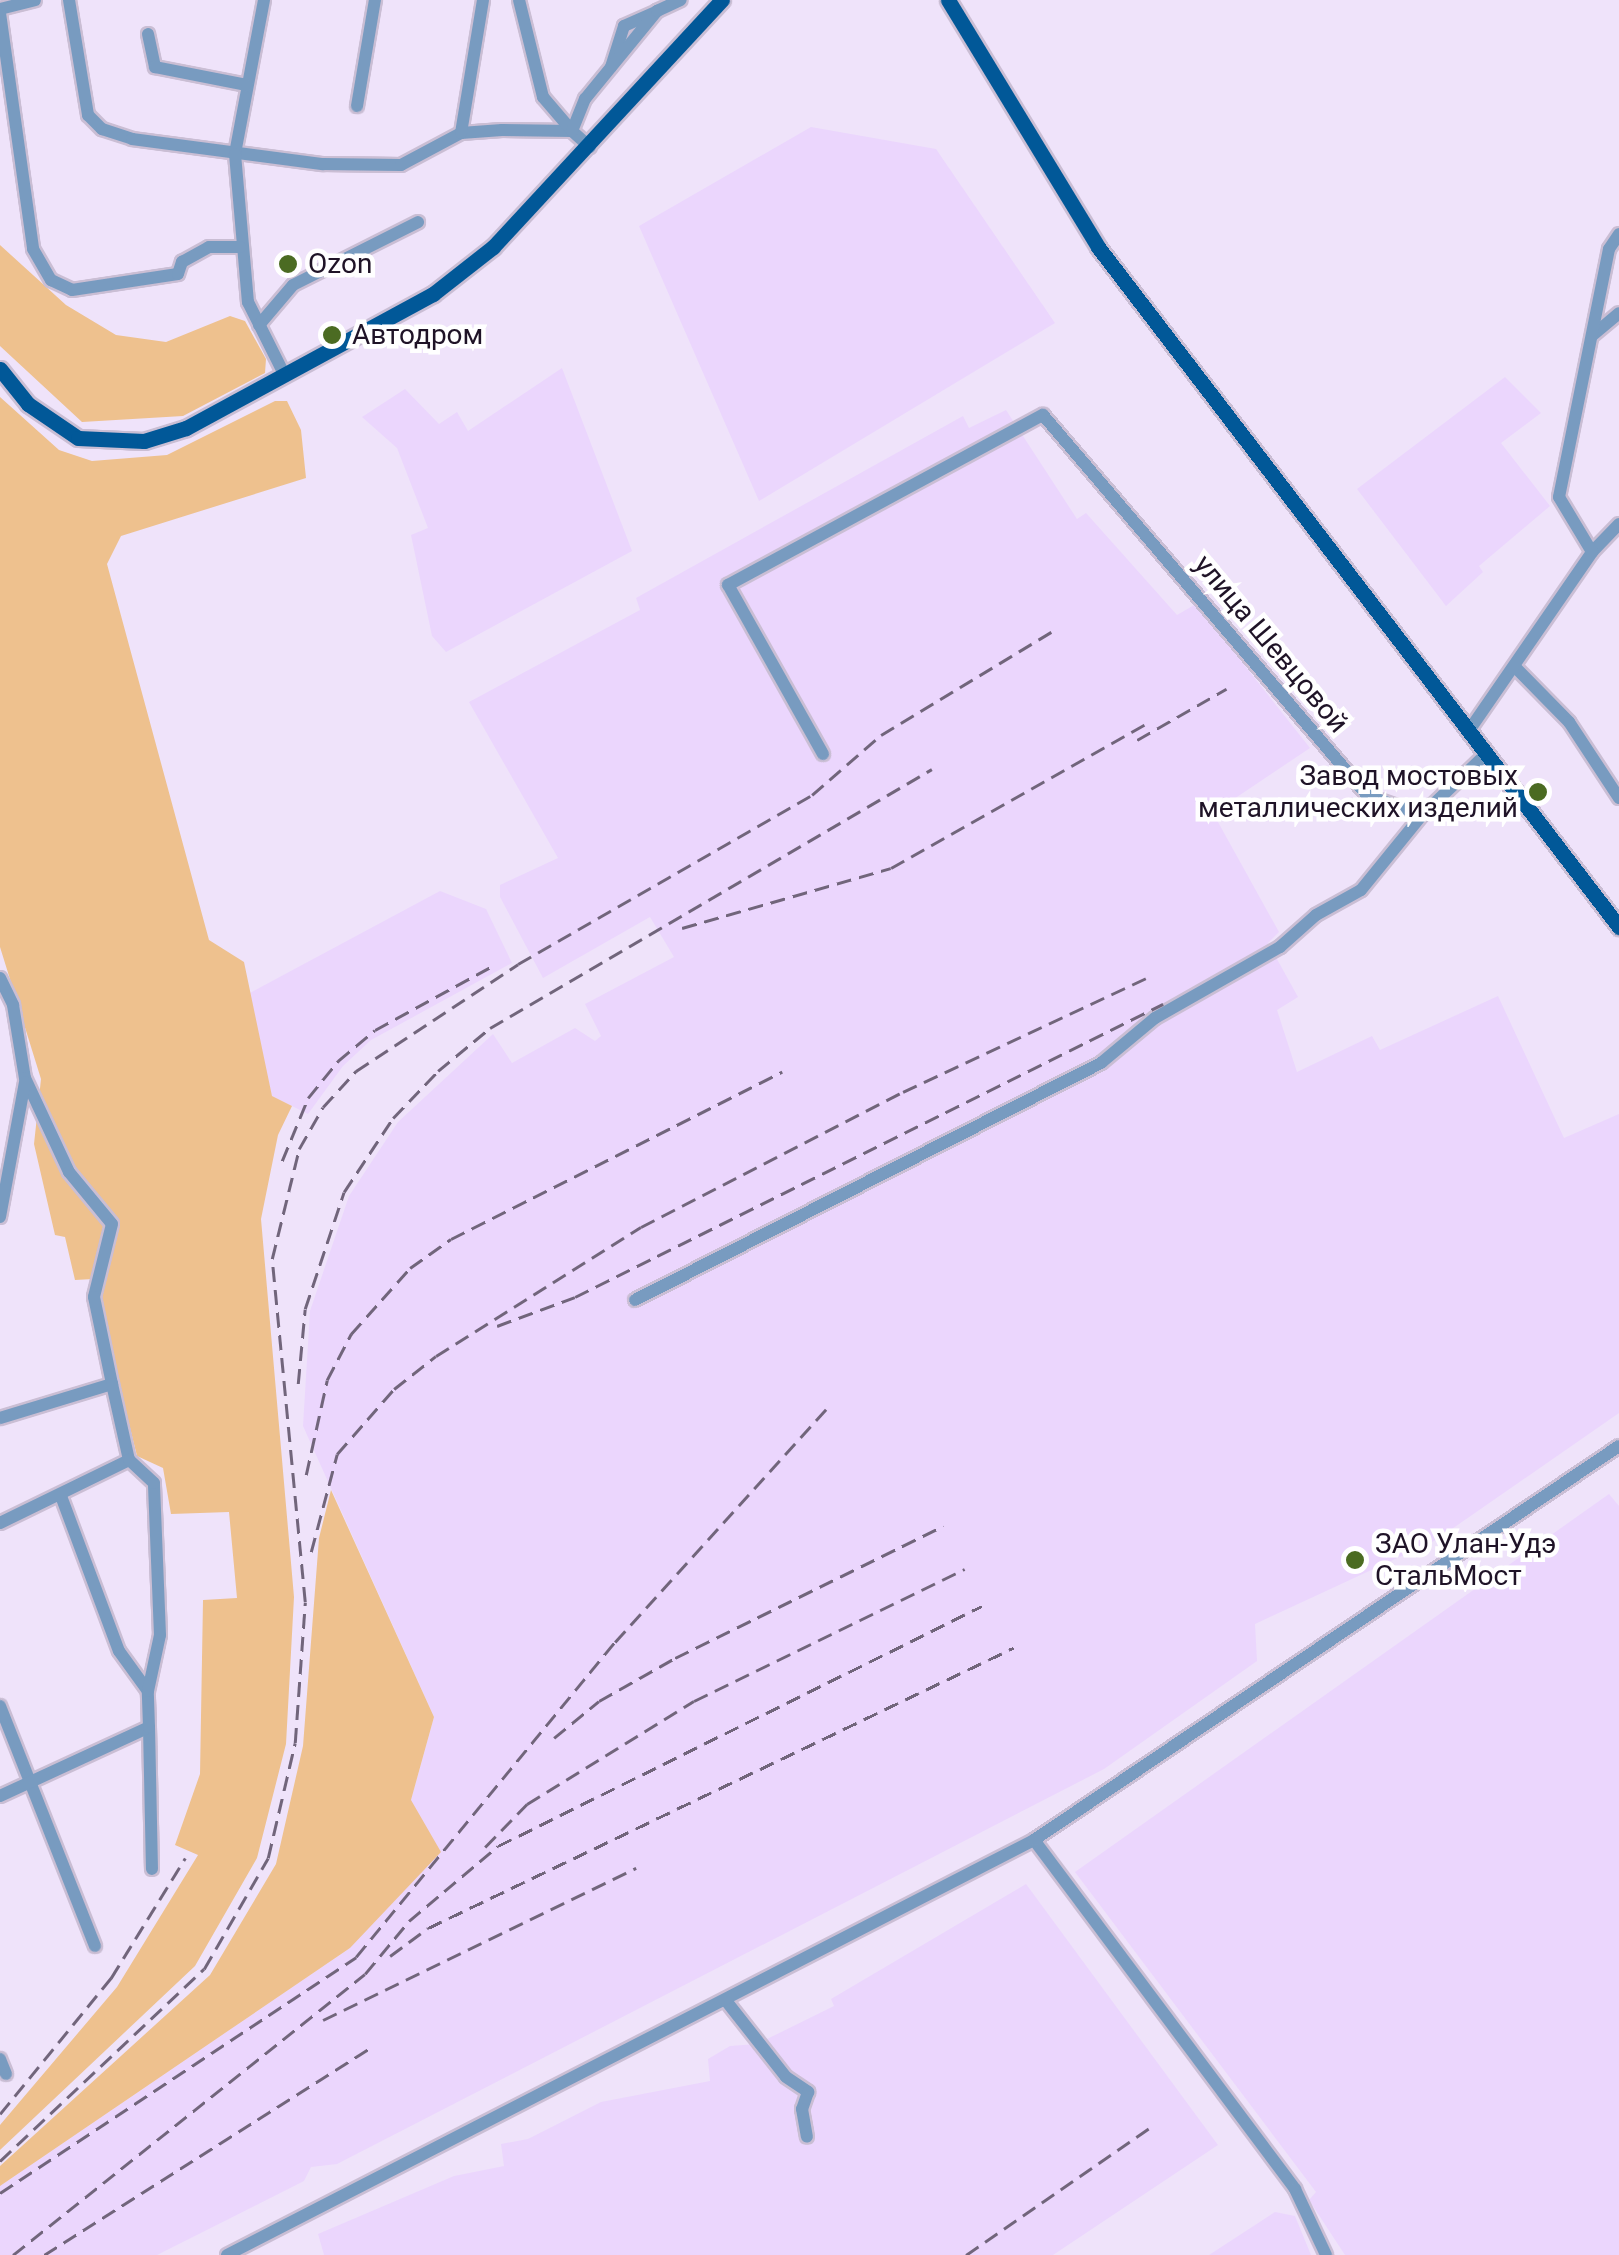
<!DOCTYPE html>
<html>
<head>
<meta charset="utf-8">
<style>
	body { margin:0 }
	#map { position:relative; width:1619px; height:2255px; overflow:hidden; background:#efe3fa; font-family:Roboto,sans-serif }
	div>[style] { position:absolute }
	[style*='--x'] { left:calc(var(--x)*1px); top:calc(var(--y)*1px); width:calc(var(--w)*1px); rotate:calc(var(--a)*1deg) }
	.built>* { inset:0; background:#ebd6fd }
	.green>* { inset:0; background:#eec18e }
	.roads { filter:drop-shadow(2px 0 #cabed4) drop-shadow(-2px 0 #cabed4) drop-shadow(0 2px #cabed4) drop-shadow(0 -2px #cabed4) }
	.minor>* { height:12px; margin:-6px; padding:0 6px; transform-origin:6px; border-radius:6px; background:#789bc0 }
	.major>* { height:15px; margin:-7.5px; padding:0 7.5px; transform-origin:7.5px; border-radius:7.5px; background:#015898 }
	.rail>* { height:2.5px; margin-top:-1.25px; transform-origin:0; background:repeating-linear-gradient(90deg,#71657b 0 15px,transparent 0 23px) }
	.dots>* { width:28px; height:28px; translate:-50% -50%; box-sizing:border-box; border:5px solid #fff; border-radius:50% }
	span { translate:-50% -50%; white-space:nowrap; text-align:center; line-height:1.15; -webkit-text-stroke:9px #fff; paint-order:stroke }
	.poi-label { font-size:28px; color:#1f1327 }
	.left { translate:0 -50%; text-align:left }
	.right { translate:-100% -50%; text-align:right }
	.street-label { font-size:28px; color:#1f1327 }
</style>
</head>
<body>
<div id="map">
	<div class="built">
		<i style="clip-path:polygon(811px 127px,936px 149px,1055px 323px,759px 501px,639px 226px)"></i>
		<i style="clip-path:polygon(562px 368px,632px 551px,446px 652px,432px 636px,411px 535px,428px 528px,397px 448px,362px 417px,405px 389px,439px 424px,457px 412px,468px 431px)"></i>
		<i style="clip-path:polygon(1505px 377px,1541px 413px,1501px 443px,1550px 506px,1479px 566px,1483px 572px,1446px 606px,1357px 489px)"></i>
		<i style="clip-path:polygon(1006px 410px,1077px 519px,1086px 513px,1177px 615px,1196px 604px,1310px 748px,1213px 813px,1279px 932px,1268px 943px,1298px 997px,1277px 1010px,1297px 1072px,1372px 1036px,1380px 1050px,1498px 996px,1564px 1138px,1619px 1114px,1619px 1413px,1436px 1540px,1255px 1624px,1257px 1661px,1104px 1769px,337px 2164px,311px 2167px,304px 2181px,157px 2255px,0 2255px,0 2186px,350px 1948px,411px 1800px,434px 1717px,303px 1426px,310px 1311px,349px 1196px,398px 1122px,493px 1034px,512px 1063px,575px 1028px,595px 1041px,601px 1036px,585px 1004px,674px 957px,650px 917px,543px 978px,500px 897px,500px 885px,558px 858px,469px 702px,640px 610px,636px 598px,963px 416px,969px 428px)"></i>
		<i style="clip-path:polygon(440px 891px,486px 909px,512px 963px,371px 1040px,343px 1066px,308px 1114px,272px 1096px,248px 994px)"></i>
		<i style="clip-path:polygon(1609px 1494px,1619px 1506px,1619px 2255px,1345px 2255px,1309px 2200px,1316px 2192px,1075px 1872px)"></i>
		<i style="clip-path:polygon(1026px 1884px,1218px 2145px,1053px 2255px,324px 2255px,318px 2234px,454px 2176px,504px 2166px,501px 2144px,528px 2139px,601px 2102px,710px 2081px,708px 2059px,730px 2046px,757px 2044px,834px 2006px,831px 1999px)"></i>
		<i style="clip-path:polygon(1275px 2212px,1295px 2216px,1311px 2255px,1209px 2255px)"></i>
	</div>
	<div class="green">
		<i style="clip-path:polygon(0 245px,66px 305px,116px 335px,166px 342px,230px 316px,245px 321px,266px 359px,265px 373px,183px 416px,82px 422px,0 346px)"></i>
		<i style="clip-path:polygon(0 397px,59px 450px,92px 461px,167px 455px,275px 401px,287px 401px,301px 430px,306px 478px,121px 536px,107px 564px,209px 940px,244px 962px,272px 1096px,292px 1106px,278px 1135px,261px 1219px,294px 1597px,286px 1744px,257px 1858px,195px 1966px,0 2150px,0 2125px,117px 1987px,198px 1855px,175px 1845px,200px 1774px,203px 1600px,237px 1598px,229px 1512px,171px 1514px,163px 1468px,137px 1456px,93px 1279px,75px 1280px,65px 1237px,55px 1235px,34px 1144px,41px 1079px,0 947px)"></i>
		<i style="clip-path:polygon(331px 1490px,434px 1717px,411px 1800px,441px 1852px,350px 1948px,0 2186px,0 2166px,210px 1975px,276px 1864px,303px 1746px,319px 1538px)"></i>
	</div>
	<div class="roads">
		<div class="minor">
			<i style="--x:69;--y:0;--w:117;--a:80.6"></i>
			<i style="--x:88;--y:115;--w:20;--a:45"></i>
			<i style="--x:102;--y:129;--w:32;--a:18"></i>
			<i style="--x:132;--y:139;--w:193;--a:7.5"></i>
			<i style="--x:323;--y:164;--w:78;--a:0.7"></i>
			<i style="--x:401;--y:165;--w:68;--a:-28.1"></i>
			<i style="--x:461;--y:133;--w:41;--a:-4.2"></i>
			<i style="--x:502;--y:130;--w:70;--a:0.8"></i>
			<i style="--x:572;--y:131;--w:24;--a:42"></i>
			<i style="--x:264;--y:0;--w:157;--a:100.7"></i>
			<i style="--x:235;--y:154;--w:149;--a:85"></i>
			<i style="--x:248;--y:302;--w:83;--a:63.4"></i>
			<i style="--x:519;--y:0;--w:100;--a:76.1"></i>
			<i style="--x:543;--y:97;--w:45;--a:49.5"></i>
			<i style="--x:0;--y:9;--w:36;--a:-14"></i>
			<i style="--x:0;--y:13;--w:238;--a:82"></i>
			<i style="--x:33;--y:249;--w:36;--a:60"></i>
			<i style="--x:51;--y:280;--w:23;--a:25"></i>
			<i style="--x:72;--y:290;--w:107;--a:-8.6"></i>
			<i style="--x:178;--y:274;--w:13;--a:-72"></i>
			<i style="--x:182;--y:262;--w:31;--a:-29"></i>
			<i style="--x:209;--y:247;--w:31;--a:0"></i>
			<i style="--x:148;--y:34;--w:34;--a:78"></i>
			<i style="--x:155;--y:67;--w:94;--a:11.1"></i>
			<i style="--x:611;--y:67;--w:43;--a:-72.4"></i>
			<i style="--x:624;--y:26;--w:36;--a:-24"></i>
			<i style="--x:357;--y:106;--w:108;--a:-80.4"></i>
			<i style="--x:572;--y:131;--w:35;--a:-68"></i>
			<i style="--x:585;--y:99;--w:114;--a:-50.7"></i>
			<i style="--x:657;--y:11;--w:26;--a:-25"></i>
			<i style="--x:461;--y:133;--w:135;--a:-80.6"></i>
			<i style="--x:259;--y:325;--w:52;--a:-49.6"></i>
			<i style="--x:293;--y:285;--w:140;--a:-26.7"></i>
			<i style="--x:1593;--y:335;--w:34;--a:-40"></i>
			<i style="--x:1592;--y:552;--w:39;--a:-46"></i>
			<i style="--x:1516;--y:668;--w:76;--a:45.5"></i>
			<i style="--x:1569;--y:722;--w:91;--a:56.7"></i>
			<i style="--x:1468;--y:732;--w:219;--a:-55.4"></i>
			<i style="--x:1592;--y:552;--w:64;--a:-121"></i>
			<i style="--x:1559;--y:497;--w:253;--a:-78.6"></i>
			<i style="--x:1609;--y:249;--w:18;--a:-56"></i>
			<i style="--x:823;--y:754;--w:194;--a:-119.3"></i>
			<i style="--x:728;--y:585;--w:358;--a:-28.4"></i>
			<i style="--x:1043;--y:415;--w:501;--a:49.54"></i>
			<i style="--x:1368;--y:796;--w:57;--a:19.4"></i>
			<i style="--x:1422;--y:815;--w:87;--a:-43.6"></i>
			<i style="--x:0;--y:978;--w:30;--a:64"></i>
			<i style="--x:13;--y:1005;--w:74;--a:80.7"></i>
			<i style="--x:25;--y:1078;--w:104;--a:64.9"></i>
			<i style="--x:69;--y:1172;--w:67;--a:50.4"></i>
			<i style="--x:112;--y:1224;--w:75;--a:103.9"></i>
			<i style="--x:94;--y:1297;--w:89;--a:78.3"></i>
			<i style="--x:112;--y:1384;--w:117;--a:163.1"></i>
			<i style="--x:0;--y:1217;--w:137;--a:-79.5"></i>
			<i style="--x:635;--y:1300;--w:523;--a:-26.96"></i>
			<i style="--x:1101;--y:1063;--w:70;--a:-39.8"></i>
			<i style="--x:1155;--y:1018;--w:144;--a:-29.6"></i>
			<i style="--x:1280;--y:947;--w:48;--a:-41.6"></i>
			<i style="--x:1316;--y:915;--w:51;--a:-29.1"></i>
			<i style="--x:1361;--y:890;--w:97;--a:-50.9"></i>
			<i style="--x:61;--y:1496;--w:165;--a:69.5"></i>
			<i style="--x:119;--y:1651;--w:49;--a:54.1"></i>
			<i style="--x:0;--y:1523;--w:144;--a:-26"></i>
			<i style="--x:129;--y:1460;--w:78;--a:-102.6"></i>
			<i style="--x:0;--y:1706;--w:258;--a:68.4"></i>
			<i style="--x:149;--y:1727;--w:142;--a:88.8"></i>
			<i style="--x:0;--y:1796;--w:164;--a:-24.8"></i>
			<i style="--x:149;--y:1727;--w:36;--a:-92"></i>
			<i style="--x:148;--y:1691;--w:57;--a:-77.9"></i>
			<i style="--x:160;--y:1635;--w:152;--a:-92.3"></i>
			<i style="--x:154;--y:1483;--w:34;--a:-137"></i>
			<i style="--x:1034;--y:1840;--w:436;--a:53.2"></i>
			<i style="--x:1295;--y:2189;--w:73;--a:64.8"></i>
			<i style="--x:727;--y:2002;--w:95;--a:51.8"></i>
			<i style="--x:786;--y:2077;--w:27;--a:34"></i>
			<i style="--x:808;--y:2092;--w:18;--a:109"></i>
			<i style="--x:802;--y:2109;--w:28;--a:80"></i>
			<i style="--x:0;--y:2059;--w:16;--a:68"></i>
			<i style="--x:227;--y:2255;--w:907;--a:-27.21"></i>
			<i style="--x:1034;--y:1840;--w:705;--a:-33.96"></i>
		</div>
		<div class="major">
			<i style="--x:948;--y:0;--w:289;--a:58.7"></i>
			<i style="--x:1098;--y:247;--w:857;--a:52.54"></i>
			<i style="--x:0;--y:369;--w:45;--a:51.3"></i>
			<i style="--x:28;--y:404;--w:60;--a:34.2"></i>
			<i style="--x:78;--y:438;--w:66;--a:2.6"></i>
			<i style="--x:144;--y:441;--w:44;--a:-17.2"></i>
			<i style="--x:186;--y:428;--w:281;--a:-28.5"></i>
			<i style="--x:433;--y:294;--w:76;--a:-38.1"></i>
			<i style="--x:493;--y:247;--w:337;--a:-47.2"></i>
		</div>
	</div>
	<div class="rail">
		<i style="--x:1137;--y:740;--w:103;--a:-29.8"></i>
		<i style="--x:682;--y:928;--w:217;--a:-16"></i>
		<i style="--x:891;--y:868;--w:293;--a:-29.5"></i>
		<i style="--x:282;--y:1161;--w:68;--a:-67.6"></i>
		<i style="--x:308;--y:1098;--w:48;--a:-51"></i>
		<i style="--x:338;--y:1061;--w:48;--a:-40"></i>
		<i style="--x:375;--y:1030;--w:136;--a:-28.6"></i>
		<i style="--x:497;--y:1326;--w:83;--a:-20.4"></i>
		<i style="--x:575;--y:1297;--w:657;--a:-26.49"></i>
		<i style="--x:298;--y:1384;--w:75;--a:-84.7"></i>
		<i style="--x:305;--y:1309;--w:123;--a:-71.6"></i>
		<i style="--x:344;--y:1192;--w:89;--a:-56.5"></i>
		<i style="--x:393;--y:1118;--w:65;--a:-46.2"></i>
		<i style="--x:438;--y:1071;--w:67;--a:-39.6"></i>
		<i style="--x:490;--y:1028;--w:512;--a:-30.37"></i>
		<i style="--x:306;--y:1475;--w:97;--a:-77.5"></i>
		<i style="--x:327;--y:1380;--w:52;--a:-62.4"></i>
		<i style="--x:351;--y:1334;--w:89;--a:-48.2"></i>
		<i style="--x:410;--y:1268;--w:50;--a:-35.3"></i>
		<i style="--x:451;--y:1239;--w:371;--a:-26.8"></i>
		<i style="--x:311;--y:1552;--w:101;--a:-75.1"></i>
		<i style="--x:337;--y:1454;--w:86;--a:-48.8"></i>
		<i style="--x:394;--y:1389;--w:53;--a:-38.2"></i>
		<i style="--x:436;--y:1356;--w:242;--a:-32.2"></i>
		<i style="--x:641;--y:1227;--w:295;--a:-27.3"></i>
		<i style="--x:903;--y:1092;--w:274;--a:-25.1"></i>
		<i style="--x:554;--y:1738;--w:58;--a:-39.4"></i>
		<i style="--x:599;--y:1701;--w:87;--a:-29.5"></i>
		<i style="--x:675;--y:1658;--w:299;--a:-26.2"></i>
		<i style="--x:485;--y:1847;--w:60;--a:-45.7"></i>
		<i style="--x:527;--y:1804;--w:196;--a:-31.7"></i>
		<i style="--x:694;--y:1701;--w:301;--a:-26"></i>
		<i style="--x:390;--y:1956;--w:47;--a:-36.4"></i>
		<i style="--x:428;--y:1928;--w:649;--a:-25.58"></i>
		<i style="--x:323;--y:2020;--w:348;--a:-25.9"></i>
		<i style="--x:0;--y:2114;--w:176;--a:-50.8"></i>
		<i style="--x:111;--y:1978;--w:141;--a:-58.3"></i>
		<i style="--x:0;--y:2161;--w:280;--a:-43.3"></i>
		<i style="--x:204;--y:1969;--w:128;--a:-60"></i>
		<i style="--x:268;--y:1858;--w:118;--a:-76.8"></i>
		<i style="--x:295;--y:1743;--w:141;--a:-85.9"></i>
		<i style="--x:305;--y:1602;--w:345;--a:-95.5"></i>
		<i style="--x:272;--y:1259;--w:113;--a:-76.2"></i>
		<i style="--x:299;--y:1149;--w:48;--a:-60.3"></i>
		<i style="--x:323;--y:1107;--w:49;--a:-47.5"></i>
		<i style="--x:356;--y:1071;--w:194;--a:-33.4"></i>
		<i style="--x:518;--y:964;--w:339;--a:-29.9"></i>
		<i style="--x:812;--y:795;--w:91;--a:-41"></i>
		<i style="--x:881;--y:735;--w:199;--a:-31.2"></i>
		<i style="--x:0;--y:2193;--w:427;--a:-33.5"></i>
		<i style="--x:356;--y:1957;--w:408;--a:-50.6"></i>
		<i style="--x:615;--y:1642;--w:314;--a:-47.8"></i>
		<i style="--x:13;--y:2255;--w:450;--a:-38.6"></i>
		<i style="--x:365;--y:1974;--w:69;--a:-50.3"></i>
		<i style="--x:409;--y:1921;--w:116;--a:-40.1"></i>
		<i style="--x:498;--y:1846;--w:540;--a:-26.38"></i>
		<i style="--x:44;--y:2255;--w:388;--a:-32.4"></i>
		<i style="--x:966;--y:2255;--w:230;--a:-34.7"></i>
	</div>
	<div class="dots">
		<i style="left:288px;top:264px;background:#4b6b22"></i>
		<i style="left:332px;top:335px;background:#4b6b22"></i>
		<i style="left:1538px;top:792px;background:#4b6b22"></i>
		<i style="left:1355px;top:1560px;background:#4b6b22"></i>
	</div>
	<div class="poi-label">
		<span class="left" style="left:308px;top:264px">Ozon</span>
		<span class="left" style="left:352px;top:335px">Автодром</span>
		<span class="right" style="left:1518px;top:792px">Завод мостовых<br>металлических изделий</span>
		<span class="left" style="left:1375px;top:1560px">ЗАО Улан-Удэ<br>СтальМост</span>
	</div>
	<div class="street-label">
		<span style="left:1271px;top:644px;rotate:50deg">улица Шевцовой</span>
	</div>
</div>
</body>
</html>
